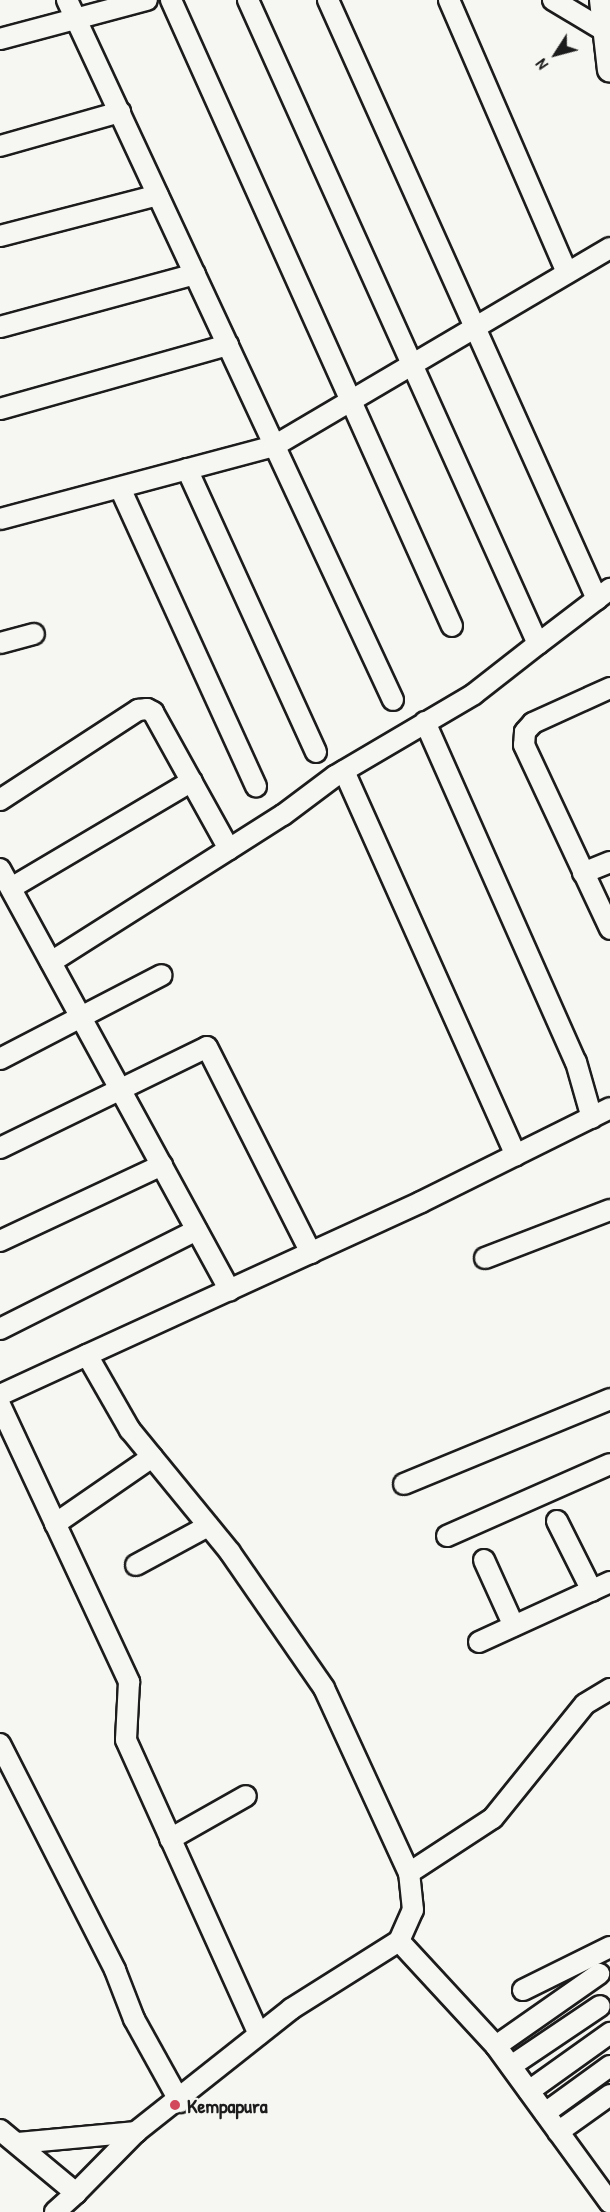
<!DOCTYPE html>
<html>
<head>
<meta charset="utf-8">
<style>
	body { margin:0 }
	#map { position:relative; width:610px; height:2212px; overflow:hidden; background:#f6f6f2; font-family:"Patrick Hand",sans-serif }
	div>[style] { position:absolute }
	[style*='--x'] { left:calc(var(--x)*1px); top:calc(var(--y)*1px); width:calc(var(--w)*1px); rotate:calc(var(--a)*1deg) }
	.roads { filter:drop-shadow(2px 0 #1c1c1c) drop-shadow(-2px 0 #1c1c1c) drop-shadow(0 2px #1c1c1c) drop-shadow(0 -2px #1c1c1c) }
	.minor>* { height:20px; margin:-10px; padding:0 10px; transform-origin:10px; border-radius:10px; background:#f6f6f2 }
	.tertiary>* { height:24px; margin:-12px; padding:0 12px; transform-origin:12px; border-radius:12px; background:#f6f6f2 }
	.dots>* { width:16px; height:16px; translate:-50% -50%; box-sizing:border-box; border:3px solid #f6f6f2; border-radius:50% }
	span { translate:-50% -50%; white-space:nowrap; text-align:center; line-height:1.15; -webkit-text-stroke:4.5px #f6f6f2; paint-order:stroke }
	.poi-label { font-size:20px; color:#1c1c1c; font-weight:700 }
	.left { translate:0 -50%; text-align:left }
	.north { position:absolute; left:526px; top:24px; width:60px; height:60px; -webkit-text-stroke:4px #f6f6f2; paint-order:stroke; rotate:234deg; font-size:16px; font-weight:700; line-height:24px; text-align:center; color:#1c1c1c }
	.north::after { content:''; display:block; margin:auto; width:21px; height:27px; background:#1c1c1c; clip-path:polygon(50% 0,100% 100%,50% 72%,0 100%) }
</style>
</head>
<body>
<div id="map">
	<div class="roads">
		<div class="minor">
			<i style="--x:67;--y:0;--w:772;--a:65.03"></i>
			<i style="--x:171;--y:0;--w:686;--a:65.83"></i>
			<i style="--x:248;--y:0;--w:706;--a:65.76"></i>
			<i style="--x:538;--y:644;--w:91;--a:-37.4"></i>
			<i style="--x:328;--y:0;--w:657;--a:65.82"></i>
			<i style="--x:449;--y:0;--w:297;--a:66.6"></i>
			<i style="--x:553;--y:0;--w:66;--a:30.8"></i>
			<i style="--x:0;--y:39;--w:152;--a:-14.9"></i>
			<i style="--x:0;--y:146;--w:125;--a:-15.8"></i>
			<i style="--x:0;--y:236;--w:163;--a:-14.5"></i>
			<i style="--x:0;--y:327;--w:202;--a:-15.2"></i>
			<i style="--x:0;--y:409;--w:237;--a:-15.7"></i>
			<i style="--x:187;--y:469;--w:311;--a:65.5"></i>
			<i style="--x:120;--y:488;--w:328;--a:65.5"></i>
			<i style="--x:0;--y:519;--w:284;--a:-14.9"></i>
			<i style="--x:274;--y:446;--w:390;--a:-30.5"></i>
			<i style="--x:0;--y:643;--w:35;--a:-15"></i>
			<i style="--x:610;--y:688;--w:85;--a:155.6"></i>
			<i style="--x:533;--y:723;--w:12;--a:132"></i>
			<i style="--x:525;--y:732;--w:13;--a:94"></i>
			<i style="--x:524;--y:745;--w:203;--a:64.9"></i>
			<i style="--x:425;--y:722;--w:372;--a:66.1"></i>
			<i style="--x:576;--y:1062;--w:58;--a:74.1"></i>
			<i style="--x:344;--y:771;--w:421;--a:65.9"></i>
			<i style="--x:0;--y:800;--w:165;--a:-33.1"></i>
			<i style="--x:138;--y:710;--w:9;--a:-6"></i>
			<i style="--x:147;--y:709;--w:7;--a:27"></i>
			<i style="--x:153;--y:712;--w:157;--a:61"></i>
			<i style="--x:0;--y:869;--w:480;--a:61.4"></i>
			<i style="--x:583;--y:873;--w:29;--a:-22"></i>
			<i style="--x:11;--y:888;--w:210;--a:-30.6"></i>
			<i style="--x:51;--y:962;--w:275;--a:-32.4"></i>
			<i style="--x:283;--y:815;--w:65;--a:-36.9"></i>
			<i style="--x:335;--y:776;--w:161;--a:-30.5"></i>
			<i style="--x:474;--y:694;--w:81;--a:-38"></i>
			<i style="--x:0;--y:1059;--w:182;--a:-27.4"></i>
			<i style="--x:0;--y:1148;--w:230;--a:-26"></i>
			<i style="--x:207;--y:1047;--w:231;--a:63.2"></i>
			<i style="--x:0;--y:1241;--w:179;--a:-25.1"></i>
			<i style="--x:485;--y:1258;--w:134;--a:-21"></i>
			<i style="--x:0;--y:1329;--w:220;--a:-26.7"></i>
			<i style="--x:0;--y:1395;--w:96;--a:-24.7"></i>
			<i style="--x:0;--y:1405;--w:306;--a:65"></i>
			<i style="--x:129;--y:1682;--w:58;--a:93"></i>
			<i style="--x:126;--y:1740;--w:323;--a:65.7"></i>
			<i style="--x:404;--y:1484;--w:223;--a:-22.4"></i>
			<i style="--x:557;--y:1521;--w:78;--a:63.4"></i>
			<i style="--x:55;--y:1524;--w:118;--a:-34.6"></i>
			<i style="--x:447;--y:1536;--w:178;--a:-23.8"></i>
			<i style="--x:484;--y:1560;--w:72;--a:65.6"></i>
			<i style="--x:136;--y:1565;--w:82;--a:-28.4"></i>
			<i style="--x:479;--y:1642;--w:144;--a:-24.6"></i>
			<i style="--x:0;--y:1744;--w:254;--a:63"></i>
			<i style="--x:115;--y:1970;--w:53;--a:68.8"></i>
			<i style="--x:134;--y:2019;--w:95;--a:61"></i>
			<i style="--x:170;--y:1839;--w:87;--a:-29.5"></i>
			<i style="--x:409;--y:1873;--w:100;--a:-33.2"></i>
			<i style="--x:493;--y:1818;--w:146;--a:-51.1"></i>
			<i style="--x:585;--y:1704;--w:29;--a:-31"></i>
			<i style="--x:399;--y:1941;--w:143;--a:47.3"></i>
			<i style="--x:496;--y:2046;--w:194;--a:54"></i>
			<i style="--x:523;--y:1990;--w:97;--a:-26.3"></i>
			<i style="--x:496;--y:2046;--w:126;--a:-35"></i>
			<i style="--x:511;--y:2066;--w:107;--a:-34"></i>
			<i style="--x:529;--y:2091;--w:100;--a:-35.6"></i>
			<i style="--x:545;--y:2113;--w:80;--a:-35.9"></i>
			<i style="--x:0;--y:2130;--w:99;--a:39.7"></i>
			<i style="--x:76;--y:2193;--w:86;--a:-45.5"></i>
			<i style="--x:136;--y:2132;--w:198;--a:-38.4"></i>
			<i style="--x:291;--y:2009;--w:128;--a:-32.2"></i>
			<i style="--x:399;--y:1941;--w:34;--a:-66"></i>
			<i style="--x:413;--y:1910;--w:37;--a:-96"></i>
			<i style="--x:409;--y:1873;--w:204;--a:-114.7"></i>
			<i style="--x:324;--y:1688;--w:165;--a:-124.7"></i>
			<i style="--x:230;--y:1552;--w:158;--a:-129.3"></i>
			<i style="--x:130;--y:1430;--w:86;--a:-119.8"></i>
			<i style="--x:87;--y:1355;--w:367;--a:-24.6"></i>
			<i style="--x:421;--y:1202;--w:211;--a:-26.4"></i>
			<i style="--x:558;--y:2132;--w:64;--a:-35.4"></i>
			<i style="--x:18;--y:2143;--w:119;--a:-5.3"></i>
			<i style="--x:55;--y:2212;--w:28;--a:-42"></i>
		</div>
		<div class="tertiary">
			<i style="--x:602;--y:0;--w:70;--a:83.5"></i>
		</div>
	</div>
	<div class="dots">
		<i style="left:175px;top:2105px;background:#d1495b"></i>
	</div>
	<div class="poi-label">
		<span class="left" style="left:187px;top:2105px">Kempapura</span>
	</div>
	<div class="north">N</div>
</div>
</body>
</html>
